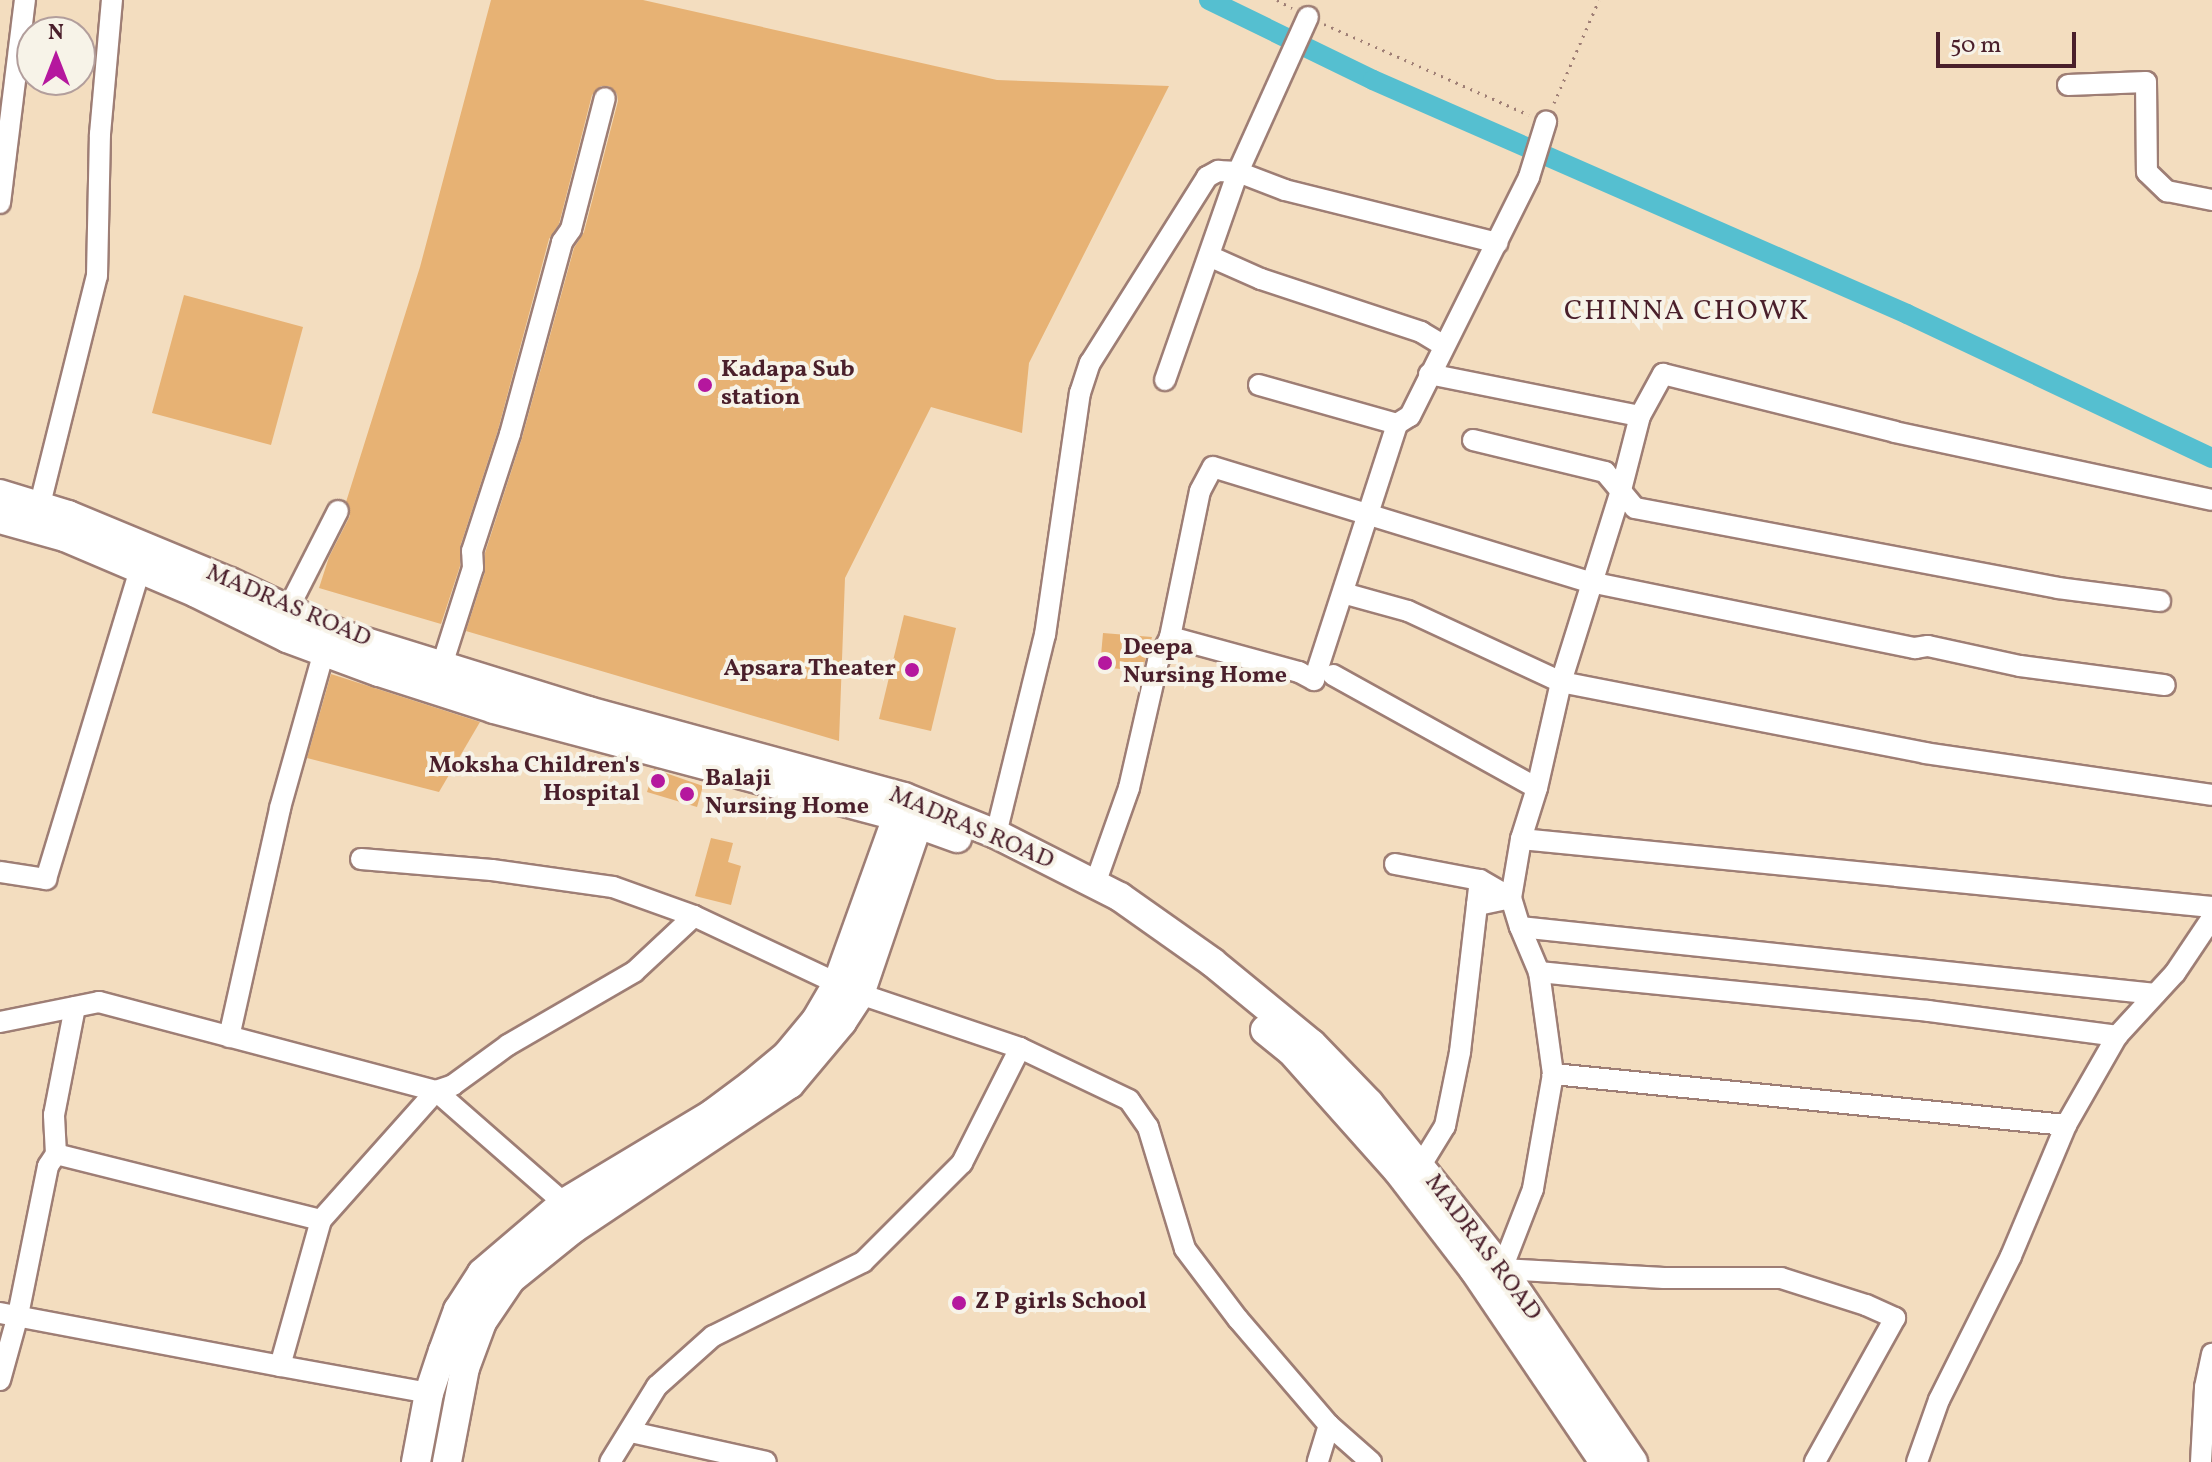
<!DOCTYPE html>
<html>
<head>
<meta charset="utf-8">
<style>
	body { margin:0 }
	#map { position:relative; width:2212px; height:1462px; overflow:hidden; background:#f3ddbf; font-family:Vollkorn,serif }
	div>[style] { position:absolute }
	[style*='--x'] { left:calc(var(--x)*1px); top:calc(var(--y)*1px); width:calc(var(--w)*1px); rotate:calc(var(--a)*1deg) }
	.canal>* { height:20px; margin:-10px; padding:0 10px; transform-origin:10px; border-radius:10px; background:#55bfd0 }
	.building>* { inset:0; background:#e7b274 }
	.path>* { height:3px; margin-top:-1.5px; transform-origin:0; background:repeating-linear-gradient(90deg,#9e7e75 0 2px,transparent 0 8px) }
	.roads { filter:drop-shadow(2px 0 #9e7e75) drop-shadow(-2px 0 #9e7e75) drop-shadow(0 2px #9e7e75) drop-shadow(0 -2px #9e7e75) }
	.minor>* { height:20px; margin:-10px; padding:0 10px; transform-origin:10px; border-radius:10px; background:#fff }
	.secondary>* { height:28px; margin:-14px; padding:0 14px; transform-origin:14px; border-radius:14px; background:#fff }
	.dots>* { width:22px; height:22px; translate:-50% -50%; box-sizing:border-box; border:4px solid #f7f3e8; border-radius:50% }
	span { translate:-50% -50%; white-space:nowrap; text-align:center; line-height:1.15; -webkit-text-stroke:8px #f7f3e8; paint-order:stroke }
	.poi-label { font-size:24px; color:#4a1f2b; font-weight:700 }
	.left { translate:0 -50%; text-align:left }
	.right { translate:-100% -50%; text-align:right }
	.street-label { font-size:24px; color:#4a1f2b }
	.quarter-label { font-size:28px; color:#4a1f2b; letter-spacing:2px }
	.north { position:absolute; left:16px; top:16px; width:80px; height:80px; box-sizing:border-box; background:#f7f3e8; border:2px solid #b29e9c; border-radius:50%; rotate:0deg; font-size:22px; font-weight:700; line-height:32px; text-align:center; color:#4a1f2b }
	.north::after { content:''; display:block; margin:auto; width:28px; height:36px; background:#b5179e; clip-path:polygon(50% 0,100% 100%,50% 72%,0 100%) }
	.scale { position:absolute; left:1936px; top:32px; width:140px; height:36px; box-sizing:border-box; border:4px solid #4a1f2b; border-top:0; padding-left:10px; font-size:24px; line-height:28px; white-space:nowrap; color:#4a1f2b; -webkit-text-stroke:6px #f7f3e8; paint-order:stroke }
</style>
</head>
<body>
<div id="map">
	<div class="canal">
		<i style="--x:1209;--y:0;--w:182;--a:26"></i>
		<i style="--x:1373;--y:80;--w:583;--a:23.66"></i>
		<i style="--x:1907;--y:314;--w:337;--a:25.3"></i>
	</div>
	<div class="building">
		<i style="clip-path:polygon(491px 0,643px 0,997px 80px,1169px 86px,1029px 363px,1022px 433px,931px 407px,845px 578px,839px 741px,466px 631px,485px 572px,485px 553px,522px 438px,574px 248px,584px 232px,618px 101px,617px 94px,609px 86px,601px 86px,592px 95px,559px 224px,549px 239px,498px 430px,460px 547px,460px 566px,441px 624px,319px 588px,329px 557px,350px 516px,346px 502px,420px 267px)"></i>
		<i style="clip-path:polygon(184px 295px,303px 327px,271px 445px,152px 413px)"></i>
		<i style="clip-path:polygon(904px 615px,956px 628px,931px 731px,879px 719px)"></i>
		<i style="clip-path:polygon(1103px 633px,1152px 637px,1142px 671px,1100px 667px)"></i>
		<i style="clip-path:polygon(331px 674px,480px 722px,439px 792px,307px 758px)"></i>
		<i style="clip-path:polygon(654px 769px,703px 786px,697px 807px,647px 792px)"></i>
		<i style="clip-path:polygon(711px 838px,733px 843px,728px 862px,741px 866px,731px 905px,695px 896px)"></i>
	</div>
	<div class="path">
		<i style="--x:1277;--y:0;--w:17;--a:28"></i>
		<i style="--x:1324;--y:24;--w:224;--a:23.9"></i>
		<i style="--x:1554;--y:103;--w:112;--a:-66.4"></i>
	</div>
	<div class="roads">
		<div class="minor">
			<i style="--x:2068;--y:85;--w:78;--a:-2.2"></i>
			<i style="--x:2146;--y:82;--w:90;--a:89.4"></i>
			<i style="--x:2147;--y:172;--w:28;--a:44"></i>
			<i style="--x:2167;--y:191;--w:46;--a:11.3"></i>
			<i style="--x:0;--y:203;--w:205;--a:-83"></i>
			<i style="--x:1209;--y:256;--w:57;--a:23.9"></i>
			<i style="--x:1261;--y:279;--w:169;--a:18.3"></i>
			<i style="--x:1421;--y:332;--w:26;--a:31"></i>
			<i style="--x:1429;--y:374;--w:215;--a:11.3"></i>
			<i style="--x:1640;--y:416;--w:48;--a:-61.3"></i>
			<i style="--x:1663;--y:374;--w:239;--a:14"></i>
			<i style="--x:1895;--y:432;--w:324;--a:12.1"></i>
			<i style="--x:1165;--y:380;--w:220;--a:-70.7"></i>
			<i style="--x:1238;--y:172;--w:170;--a:-65.7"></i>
			<i style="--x:1259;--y:385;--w:143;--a:15.8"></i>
			<i style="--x:1397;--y:424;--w:15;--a:-32"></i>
			<i style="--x:1410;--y:416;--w:267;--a:-63.5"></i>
			<i style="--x:1529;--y:177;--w:58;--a:-72.8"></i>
			<i style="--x:1473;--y:440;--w:136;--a:13.6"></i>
			<i style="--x:1605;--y:472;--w:47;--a:50.2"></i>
			<i style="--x:1635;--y:508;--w:430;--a:10.7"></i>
			<i style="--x:2058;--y:588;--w:103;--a:7.3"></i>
			<i style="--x:37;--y:516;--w:247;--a:-76"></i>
			<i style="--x:97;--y:276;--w:142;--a:-88.8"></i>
			<i style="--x:100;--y:134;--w:135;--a:-84.9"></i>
			<i style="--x:1343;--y:593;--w:67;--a:15.5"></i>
			<i style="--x:1408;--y:611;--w:169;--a:24.9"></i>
			<i style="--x:1561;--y:682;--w:371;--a:11"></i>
			<i style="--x:1925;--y:753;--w:290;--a:8.3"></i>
			<i style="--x:288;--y:609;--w:110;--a:-63"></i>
			<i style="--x:1170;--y:637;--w:134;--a:15.2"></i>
			<i style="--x:1299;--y:672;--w:17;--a:28"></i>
			<i style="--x:1314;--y:680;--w:269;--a:-72"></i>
			<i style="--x:442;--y:665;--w:102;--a:-72.3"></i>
			<i style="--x:473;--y:568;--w:17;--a:-93"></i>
			<i style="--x:472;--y:551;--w:123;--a:-72"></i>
			<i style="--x:510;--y:434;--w:199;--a:-74.8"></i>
			<i style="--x:562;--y:242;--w:16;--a:-55"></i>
			<i style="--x:571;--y:229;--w:135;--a:-75.5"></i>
			<i style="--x:1333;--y:675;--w:233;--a:29"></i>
			<i style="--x:1537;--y:788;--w:53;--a:107.4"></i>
			<i style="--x:1521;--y:839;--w:60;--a:99.6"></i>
			<i style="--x:1511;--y:898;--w:30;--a:73"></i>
			<i style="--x:1537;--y:788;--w:109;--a:-77.2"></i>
			<i style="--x:1561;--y:682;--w:201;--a:-72.6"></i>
			<i style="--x:1621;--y:490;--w:76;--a:-75.6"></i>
			<i style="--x:996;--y:834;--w:205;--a:-76.2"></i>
			<i style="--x:1045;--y:635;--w:245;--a:-81.8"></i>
			<i style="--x:1080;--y:393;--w:32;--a:-72"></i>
			<i style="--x:1090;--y:363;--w:220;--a:-57.8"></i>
			<i style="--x:1207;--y:177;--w:13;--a:-29"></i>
			<i style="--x:1218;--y:171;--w:20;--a:3"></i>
			<i style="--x:1238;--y:172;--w:50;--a:21"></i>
			<i style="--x:1285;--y:190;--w:219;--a:14"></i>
			<i style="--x:1521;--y:839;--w:694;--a:5.62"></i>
			<i style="--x:361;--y:859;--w:131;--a:4.8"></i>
			<i style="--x:492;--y:870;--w:122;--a:8"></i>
			<i style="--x:613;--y:887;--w:86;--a:19.7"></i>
			<i style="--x:1395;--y:864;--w:86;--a:10.7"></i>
			<i style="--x:1480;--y:880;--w:36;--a:30"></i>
			<i style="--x:1511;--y:898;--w:35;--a:168"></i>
			<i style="--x:0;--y:872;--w:47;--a:8.7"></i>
			<i style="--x:46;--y:879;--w:324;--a:-73.1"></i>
			<i style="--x:1095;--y:884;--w:102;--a:-70.5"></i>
			<i style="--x:1129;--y:788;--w:130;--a:-77.1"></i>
			<i style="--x:1158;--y:661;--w:27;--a:-63"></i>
			<i style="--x:1170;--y:637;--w:149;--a:-78.4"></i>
			<i style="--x:1200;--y:491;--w:27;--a:-62"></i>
			<i style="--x:1213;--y:467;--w:394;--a:17"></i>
			<i style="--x:1590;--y:582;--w:332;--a:11.5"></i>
			<i style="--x:1915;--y:648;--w:13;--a:-9"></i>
			<i style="--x:1928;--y:646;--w:94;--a:12.3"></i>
			<i style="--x:2020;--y:666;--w:146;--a:7.5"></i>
			<i style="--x:1539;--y:972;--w:49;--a:-112.9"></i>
			<i style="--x:1520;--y:927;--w:639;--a:6.02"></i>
			<i style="--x:0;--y:1022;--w:101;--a:-11.4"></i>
			<i style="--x:99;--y:1002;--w:349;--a:14.8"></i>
			<i style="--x:436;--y:1091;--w:18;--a:-19"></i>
			<i style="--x:453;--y:1085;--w:68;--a:-36"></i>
			<i style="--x:508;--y:1045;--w:146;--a:-30.1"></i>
			<i style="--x:634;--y:972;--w:82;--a:-43"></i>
			<i style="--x:694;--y:916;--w:183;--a:25.2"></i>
			<i style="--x:860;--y:994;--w:169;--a:18.6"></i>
			<i style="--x:1020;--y:1048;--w:129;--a:116.8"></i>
			<i style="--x:962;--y:1163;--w:140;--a:135"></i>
			<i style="--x:863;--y:1262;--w:167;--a:153.7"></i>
			<i style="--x:713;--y:1336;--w:75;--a:138.2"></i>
			<i style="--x:657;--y:1386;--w:89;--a:121.7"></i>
			<i style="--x:229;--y:1037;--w:235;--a:-77.4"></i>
			<i style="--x:280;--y:808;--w:163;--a:-74.3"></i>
			<i style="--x:1020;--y:1048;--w:121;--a:25.5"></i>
			<i style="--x:1129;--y:1100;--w:33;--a:55"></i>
			<i style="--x:1148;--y:1127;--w:127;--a:73.1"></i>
			<i style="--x:1185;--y:1249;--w:88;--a:52.9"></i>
			<i style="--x:1238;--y:1319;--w:140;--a:49.4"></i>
			<i style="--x:1329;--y:1425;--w:39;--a:107"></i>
			<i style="--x:1553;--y:1074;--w:117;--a:99.9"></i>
			<i style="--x:1533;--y:1189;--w:86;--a:111.2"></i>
			<i style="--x:1502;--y:1269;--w:162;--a:3.2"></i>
			<i style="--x:1664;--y:1278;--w:117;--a:0"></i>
			<i style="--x:1781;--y:1278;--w:89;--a:17.6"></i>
			<i style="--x:1866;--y:1305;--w:32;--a:24"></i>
			<i style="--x:1895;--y:1318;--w:165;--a:119.1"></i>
			<i style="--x:2066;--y:1125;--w:516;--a:-174.32"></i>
			<i style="--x:1553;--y:1074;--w:103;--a:-97.8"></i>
			<i style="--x:1539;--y:972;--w:391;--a:5.7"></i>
			<i style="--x:1928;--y:1011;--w:191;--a:7.5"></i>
			<i style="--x:56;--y:1154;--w:273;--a:14"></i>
			<i style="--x:1410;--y:1168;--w:11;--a:-15"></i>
			<i style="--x:1421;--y:1165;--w:46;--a:-58.4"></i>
			<i style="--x:1445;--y:1126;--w:76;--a:-78.5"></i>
			<i style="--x:1460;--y:1052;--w:173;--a:-83.4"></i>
			<i style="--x:0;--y:1313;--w:285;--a:10.7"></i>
			<i style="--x:0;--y:1380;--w:67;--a:-74.5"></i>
			<i style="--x:18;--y:1315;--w:152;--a:-78.6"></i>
			<i style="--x:48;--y:1166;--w:14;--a:-56"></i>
			<i style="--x:56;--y:1154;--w:39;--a:-93"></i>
			<i style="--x:54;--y:1115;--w:110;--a:-79"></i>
			<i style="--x:429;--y:1393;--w:151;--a:-169.7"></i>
			<i style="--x:280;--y:1366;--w:152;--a:-74.3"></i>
			<i style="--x:321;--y:1220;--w:173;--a:-48.3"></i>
			<i style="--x:436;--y:1091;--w:170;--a:41.2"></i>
			<i style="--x:1329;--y:1425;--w:56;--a:41.4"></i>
			<i style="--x:631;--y:1432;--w:138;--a:12.5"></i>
			<i style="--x:1917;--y:1462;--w:66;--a:-70.5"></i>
			<i style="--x:1939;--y:1400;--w:161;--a:-63.4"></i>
			<i style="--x:2011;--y:1256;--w:142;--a:-67.2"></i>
			<i style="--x:2066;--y:1125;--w:103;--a:-60.2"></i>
			<i style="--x:2117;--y:1036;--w:86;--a:-47.4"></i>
			<i style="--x:2175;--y:973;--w:66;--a:-56.1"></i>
			<i style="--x:2201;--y:1462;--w:75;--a:-86.9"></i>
			<i style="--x:2205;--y:1387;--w:34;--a:-78"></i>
		</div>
		<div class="secondary">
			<i style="--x:0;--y:494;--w:71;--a:17.2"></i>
			<i style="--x:68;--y:515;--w:175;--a:22.5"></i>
			<i style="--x:230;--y:582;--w:122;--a:25.3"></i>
			<i style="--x:340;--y:634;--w:260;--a:17.2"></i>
			<i style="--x:588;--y:711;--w:327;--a:15.2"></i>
			<i style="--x:904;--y:797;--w:99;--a:21.9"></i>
			<i style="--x:996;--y:834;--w:139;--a:26.9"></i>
			<i style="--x:1120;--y:897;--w:113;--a:35.2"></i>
			<i style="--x:1212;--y:962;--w:129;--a:39.4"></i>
			<i style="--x:1312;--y:1044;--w:82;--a:46"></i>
			<i style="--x:1369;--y:1103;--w:213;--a:51.3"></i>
			<i style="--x:1502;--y:1269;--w:233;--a:55.8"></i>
			<i style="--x:0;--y:519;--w:67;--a:15.5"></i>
			<i style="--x:65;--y:537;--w:142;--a:23.1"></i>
			<i style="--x:196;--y:593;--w:102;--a:26.3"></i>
			<i style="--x:287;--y:638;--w:98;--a:20.3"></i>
			<i style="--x:379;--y:672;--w:121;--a:17.8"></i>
			<i style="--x:494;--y:709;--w:416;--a:14.9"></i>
			<i style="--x:896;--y:816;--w:65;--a:19.8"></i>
			<i style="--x:1265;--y:1030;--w:33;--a:39"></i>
			<i style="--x:1291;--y:1051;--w:161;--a:48.3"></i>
			<i style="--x:1398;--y:1171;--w:125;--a:52.5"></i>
			<i style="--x:1474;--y:1270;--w:232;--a:55.9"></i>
			<i style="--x:416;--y:1462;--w:70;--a:-79.3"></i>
			<i style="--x:429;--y:1393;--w:44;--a:-71.6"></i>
			<i style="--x:443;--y:1351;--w:44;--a:-69.9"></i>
			<i style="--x:458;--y:1310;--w:44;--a:-57"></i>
			<i style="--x:482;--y:1273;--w:108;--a:-40.5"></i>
			<i style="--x:564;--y:1203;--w:173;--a:-31"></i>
			<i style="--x:712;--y:1114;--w:49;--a:-36.6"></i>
			<i style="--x:751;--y:1085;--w:47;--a:-39.8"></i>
			<i style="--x:787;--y:1055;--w:45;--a:-50.4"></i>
			<i style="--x:816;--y:1020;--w:42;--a:-59.7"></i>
			<i style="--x:837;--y:984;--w:198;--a:-70.2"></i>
			<i style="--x:447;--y:1462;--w:96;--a:-79.2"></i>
			<i style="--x:465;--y:1368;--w:49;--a:-69.7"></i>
			<i style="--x:482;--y:1322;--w:52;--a:-56"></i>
			<i style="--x:511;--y:1279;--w:80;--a:-38.9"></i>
			<i style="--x:573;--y:1229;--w:261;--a:-33.8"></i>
			<i style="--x:790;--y:1084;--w:81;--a:-50"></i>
			<i style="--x:842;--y:1022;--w:33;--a:-57"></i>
			<i style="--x:860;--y:994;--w:199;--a:-71.2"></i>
		</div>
	</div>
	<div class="dots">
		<i style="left:705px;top:385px;background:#b5179e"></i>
		<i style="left:1105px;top:663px;background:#b5179e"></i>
		<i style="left:912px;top:670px;background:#b5179e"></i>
		<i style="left:658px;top:781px;background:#b5179e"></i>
		<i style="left:687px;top:794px;background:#b5179e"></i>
		<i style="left:959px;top:1303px;background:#b5179e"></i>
	</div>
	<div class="poi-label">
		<span class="left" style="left:721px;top:385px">Kadapa Sub<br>station</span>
		<span class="left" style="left:1123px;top:663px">Deepa<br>Nursing Home</span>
		<span class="right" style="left:896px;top:670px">Apsara Theater</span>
		<span class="right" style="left:640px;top:781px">Moksha Children's<br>Hospital</span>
		<span class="left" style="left:705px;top:794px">Balaji<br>Nursing Home</span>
		<span class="left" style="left:975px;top:1303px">Z P girls School</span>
	</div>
	<div class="street-label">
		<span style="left:288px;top:607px;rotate:23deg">MADRAS ROAD</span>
		<span style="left:971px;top:829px;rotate:23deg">MADRAS ROAD</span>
		<span style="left:1482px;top:1248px;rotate:53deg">MADRAS ROAD</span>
	</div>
	<div class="quarter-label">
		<span style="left:1687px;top:312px">CHINNA CHOWK</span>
	</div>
	<div class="north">N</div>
	<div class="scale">50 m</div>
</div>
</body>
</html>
